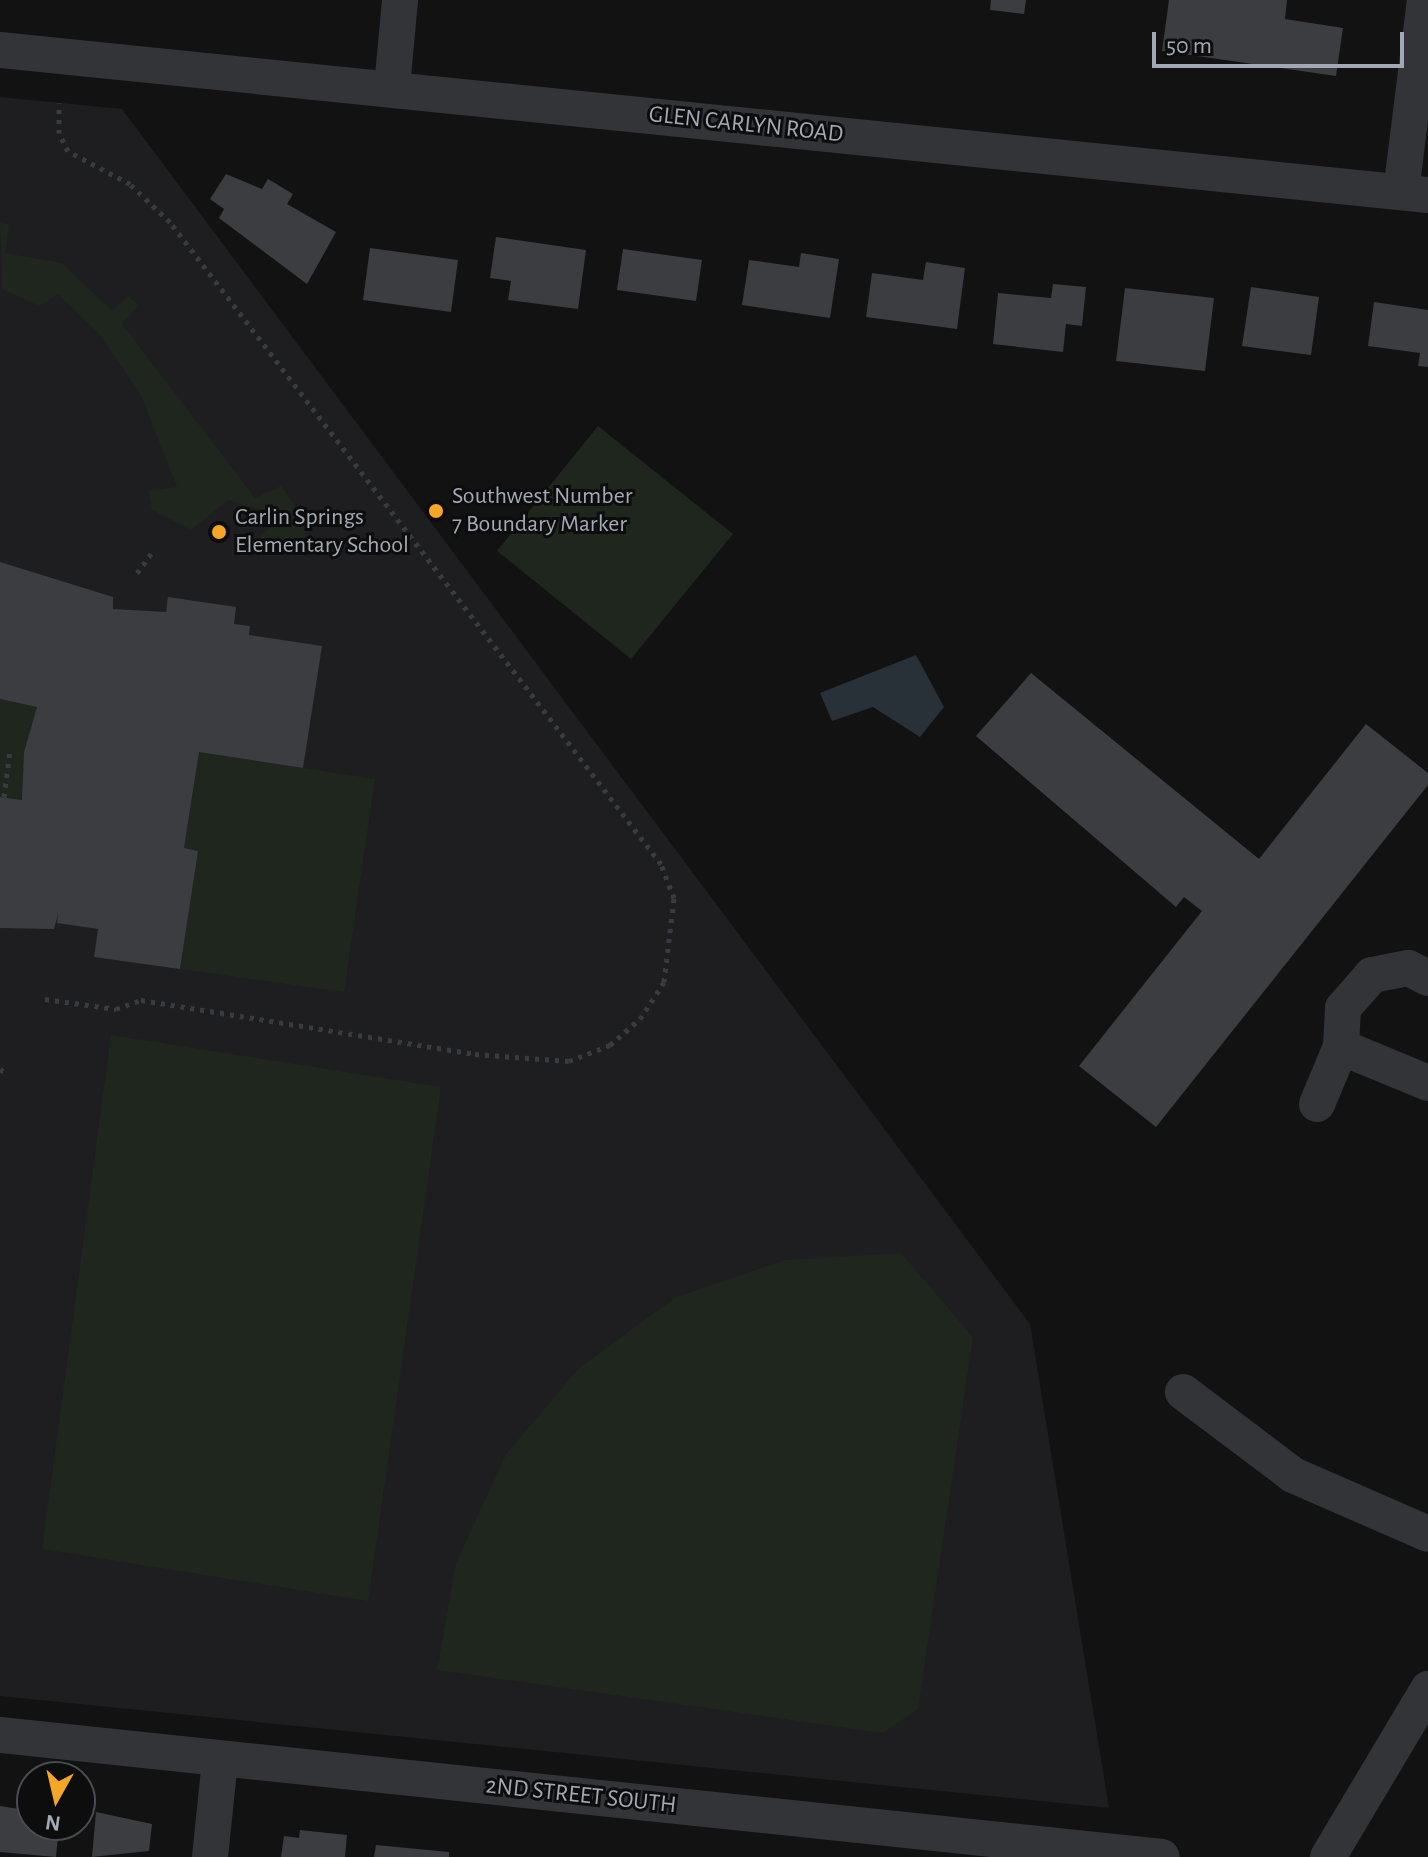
<!DOCTYPE html>
<html>
<head>
<meta charset="utf-8">
<style>
	body { margin:0 }
	#map { position:relative; width:1428px; height:1857px; overflow:hidden; background:#121213; font-family:"Alegreya Sans",sans-serif }
	div>[style] { position:absolute }
	[style*='--x'] { left:calc(var(--x)*1px); top:calc(var(--y)*1px); width:calc(var(--w)*1px); rotate:calc(var(--a)*1deg) }
	.built>* { inset:0; background:#1e1e20 }
	.green>* { inset:0; background:#1e261e }
	.water>* { inset:0; background:#283137 }
	.building>* { inset:0; background:#3c3d40 }
	.path>* { height:5px; margin-top:-2.5px; transform-origin:0; background:repeating-linear-gradient(90deg,#383b3f 0 4px,transparent 0 10px) }
	.minor>* { height:36px; margin:-18px; padding:0 18px; transform-origin:18px; border-radius:18px; background:#323438 }
	.dots>* { width:22px; height:22px; translate:-50% -50%; box-sizing:border-box; border:4px solid #0d0d0e; border-radius:50% }
	span { translate:-50% -50%; white-space:nowrap; text-align:center; line-height:1.15; -webkit-text-stroke:6px #0d0d0e; paint-order:stroke }
	.street-label { font-size:24px; color:#a3a9b4 }
	.poi-label { font-size:24px; color:#a3a9b4 }
	.left { translate:0 -50%; text-align:left }
	.north { position:absolute; left:16px; top:1761px; width:80px; height:80px; box-sizing:border-box; background:#0d0d0e; border:2px solid #494b50; border-radius:50%; rotate:188deg; font-size:22px; font-weight:700; line-height:32px; text-align:center; color:#a3a9b4 }
	.north::after { content:''; display:block; margin:auto; width:28px; height:36px; background:#f6a627; clip-path:polygon(50% 0,100% 100%,50% 72%,0 100%) }
	.scale { position:absolute; left:1152px; top:32px; width:252px; height:36px; box-sizing:border-box; border:4px solid #a3a9b4; border-top:0; padding-left:10px; font-size:24px; line-height:28px; white-space:nowrap; color:#a3a9b4; -webkit-text-stroke:6px #0d0d0e; paint-order:stroke }
</style>
</head>
<body>
<div id="map">
	<div class="built">
		<i style="clip-path:polygon(0 97px,122px 109px,1030px 1324px,1109px 1808px,0 1696px)"></i>
	</div>
	<div class="green">
		<i style="clip-path:polygon(0 222px,9px 225px,5px 253px,62px 263px,112px 311px,128px 296px,139px 305px,122px 324px,255px 498px,281px 486px,305px 520px,306px 536px,276px 548px,259px 538px,282px 516px,228px 500px,191px 530px,152px 510px,148px 491px,177px 487px,140px 393px,99px 334px,58px 294px,39px 306px,2px 289px)"></i>
		<i style="clip-path:polygon(598px 426px,733px 534px,631px 659px,497px 551px)"></i>
		<i style="clip-path:polygon(0 699px,37px 707px,24px 752px,22px 800px,0 797px)"></i>
		<i style="clip-path:polygon(199px 752px,375px 779px,344px 992px,180px 969px,198px 851px,184px 848px)"></i>
		<i style="clip-path:polygon(111px 1035px,441px 1087px,368px 1601px,42px 1549px)"></i>
		<i style="clip-path:polygon(901px 1253px,973px 1337px,918px 1709px,883px 1733px,437px 1670px,456px 1563px,506px 1454px,578px 1369px,676px 1297px,785px 1260px)"></i>
	</div>
	<div class="water">
		<i style="clip-path:polygon(916px 655px,944px 707px,920px 737px,873px 707px,832px 721px,820px 693px)"></i>
	</div>
	<div class="building">
		<i style="clip-path:polygon(991px 0,1026px 0,1024px 14px,990px 10px)"></i>
		<i style="clip-path:polygon(1169px 0,1287px 0,1285px 19px,1343px 28px,1336px 76px,1162px 51px)"></i>
		<i style="clip-path:polygon(226px 174px,262px 189px,268px 179px,293px 194px,287px 204px,336px 232px,307px 284px,219px 218px,224px 209px,210px 199px)"></i>
		<i style="clip-path:polygon(496px 237px,586px 250px,578px 309px,508px 300px,511px 281px,490px 278px)"></i>
		<i style="clip-path:polygon(370px 248px,458px 260px,451px 312px,363px 300px)"></i>
		<i style="clip-path:polygon(623px 249px,702px 260px,696px 301px,617px 290px)"></i>
		<i style="clip-path:polygon(801px 253px,839px 259px,830px 318px,742px 305px,749px 260px,799px 267px)"></i>
		<i style="clip-path:polygon(926px 262px,965px 268px,957px 329px,866px 317px,872px 273px,923px 280px)"></i>
		<i style="clip-path:polygon(1053px 284px,1086px 287px,1082px 326px,1066px 324px,1063px 352px,993px 344px,998px 293px,1051px 298px)"></i>
		<i style="clip-path:polygon(1251px 287px,1319px 297px,1311px 355px,1242px 346px)"></i>
		<i style="clip-path:polygon(1125px 288px,1214px 298px,1205px 371px,1116px 361px)"></i>
		<i style="clip-path:polygon(1374px 302px,1428px 310px,1428px 367px,1418px 366px,1420px 353px,1368px 346px)"></i>
		<i style="clip-path:polygon(0 562px,113px 597px,113px 609px,166px 612px,168px 597px,236px 607px,234px 624px,250px 626px,249px 635px,322px 646px,303px 768px,199px 752px,184px 848px,198px 851px,180px 969px,94px 957px,98px 929px,57px 923px,58px 914px,54px 929px,0 928px,0 797px,22px 800px,24px 752px,37px 707px,0 699px)"></i>
		<i style="clip-path:polygon(1031px 673px,1259px 859px,1366px 724px,1428px 773px,1428px 785px,1156px 1127px,1079px 1066px,1202px 911px,1184px 897px,1176px 907px,976px 736px)"></i>
		<i style="clip-path:polygon(0 1806px,32px 1811px,32px 1825px,59px 1825px,56px 1857px,0 1852px)"></i>
		<i style="clip-path:polygon(96px 1812px,152px 1824px,149px 1851px,92px 1857px)"></i>
		<i style="clip-path:polygon(300px 1830px,347px 1835px,345px 1857px,281px 1857px,284px 1836px,299px 1838px)"></i>
		<i style="clip-path:polygon(376px 1845px,449px 1852px,449px 1857px,374px 1857px)"></i>
	</div>
	<div class="path">
		<i style="--x:137;--y:573;--w:29;--a:-54"></i>
		<i style="--x:4;--y:797;--w:47;--a:-82.7"></i>
		<i style="--x:45;--y:999;--w:72;--a:8"></i>
		<i style="--x:116;--y:1009;--w:27;--a:-20"></i>
		<i style="--x:141;--y:1000;--w:338;--a:9.2"></i>
		<i style="--x:475;--y:1054;--w:94;--a:4.3"></i>
		<i style="--x:569;--y:1061;--w:44;--a:-21.3"></i>
		<i style="--x:610;--y:1045;--w:40;--a:-41"></i>
		<i style="--x:640;--y:1019;--w:44;--a:-57"></i>
		<i style="--x:664;--y:982;--w:85;--a:-83.2"></i>
		<i style="--x:674;--y:898;--w:36;--a:-111"></i>
		<i style="--x:661;--y:864;--w:808;--a:-127.41"></i>
		<i style="--x:170;--y:222;--w:55;--a:-136.5"></i>
		<i style="--x:130;--y:184;--w:70;--a:-152"></i>
		<i style="--x:68;--y:151;--w:20;--a:-117"></i>
		<i style="--x:59;--y:133;--w:30;--a:-90"></i>
		<i style="--x:0;--y:1069;--w:7;--a:34"></i>
	</div>
	<div class="minor">
		<i style="--x:0;--y:50;--w:1435;--a:5.8"></i>
		<i style="--x:392;--y:87;--w:87;--a:-84.7"></i>
		<i style="--x:1401;--y:192;--w:193;--a:-82.9"></i>
		<i style="--x:1428;--y:978;--w:22;--a:-153"></i>
		<i style="--x:1408;--y:968;--w:37;--a:169"></i>
		<i style="--x:1372;--y:975;--w:44;--a:131.3"></i>
		<i style="--x:1343;--y:1008;--w:39;--a:93"></i>
		<i style="--x:1341;--y:1047;--w:94;--a:22.5"></i>
		<i style="--x:1317;--y:1104;--w:62;--a:-67.2"></i>
		<i style="--x:1183;--y:1392;--w:138;--a:37"></i>
		<i style="--x:1293;--y:1475;--w:147;--a:23.6"></i>
		<i style="--x:0;--y:1735;--w:1168;--a:5.99"></i>
		<i style="--x:210;--y:1857;--w:98;--a:-84.1"></i>
		<i style="--x:1328;--y:1857;--w:196;--a:-59.2"></i>
	</div>
	<div class="dots">
		<i style="left:436px;top:511px;background:#f6a627"></i>
		<i style="left:219px;top:532px;background:#f6a627"></i>
	</div>
	<div class="street-label">
		<span style="left:746px;top:125px;rotate:6deg">GLEN CARLYN ROAD</span>
		<span style="left:581px;top:1796px;rotate:6deg">2ND STREET SOUTH</span>
	</div>
	<div class="poi-label">
		<span class="left" style="left:452px;top:511px">Southwest Number<br>7 Boundary Marker</span>
		<span class="left" style="left:235px;top:532px">Carlin Springs<br>Elementary School</span>
	</div>
	<div class="north">N</div>
	<div class="scale">50 m</div>
</div>
</body>
</html>
